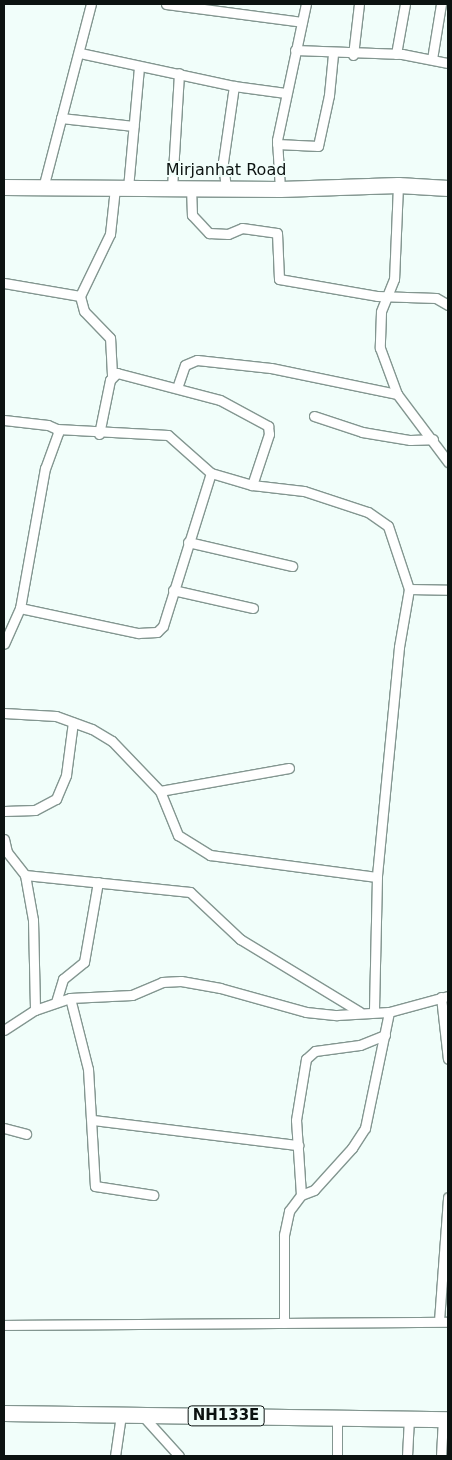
<!DOCTYPE html>
<html>
<head>
<meta charset="utf-8">
<style>
	body { margin:0 }
	#map { position:relative; width:452px; height:1460px; overflow:hidden; background:#f1fefa; font-family:"DejaVu Sans",sans-serif }
	div>[style] { position:absolute }
	[style*='--x'] { left:calc(var(--x)*1px); top:calc(var(--y)*1px); width:calc(var(--w)*1px); rotate:calc(var(--a)*1deg) }
	.roads { filter:drop-shadow(1px 0 #839690) drop-shadow(-1px 0 #839690) drop-shadow(0 1px #839690) drop-shadow(0 -1px #839690) }
	.street>* { height:9px; margin:-4.5px; padding:0 4.5px; transform-origin:4.5px; border-radius:4.5px; background:#fff }
	.primary>* { height:15px; margin:-7.5px; padding:0 7.5px; transform-origin:7.5px; border-radius:7.5px; background:#fff }
	span { translate:-50% -50%; white-space:nowrap; text-align:center; line-height:1.15; -webkit-text-stroke:4px #f1fefa; paint-order:stroke }
	.shield-label span { padding:1px 4px; background:#f1fefa; border:1px solid; border-radius:4px; -webkit-text-stroke-width:0 }
	.shield-label { font-size:15px; color:#0c1311; font-weight:700 }
	.street-label { font-size:16px; color:#0c1311 }
	.frame { position:absolute; inset:0; border:5px solid #0c1311; pointer-events:none }
</style>
</head>
<body>
<div id="map">
	<div class="roads">
		<div class="street">
			<i style="--x:166;--y:4;--w:137;--a:7.5"></i>
			<i style="--x:295;--y:50;--w:107;--a:2.1"></i>
			<i style="--x:402;--y:54;--w:47;--a:11.1"></i>
			<i style="--x:80;--y:53;--w:157;--a:12.1"></i>
			<i style="--x:234;--y:86;--w:52;--a:7.7"></i>
			<i style="--x:396;--y:54;--w:51;--a:-79.8"></i>
			<i style="--x:353;--y:55;--w:51;--a:-83.3"></i>
			<i style="--x:432;--y:59;--w:56;--a:-80.7"></i>
			<i style="--x:61;--y:118;--w:73;--a:6.3"></i>
			<i style="--x:277;--y:144;--w:41;--a:2.8"></i>
			<i style="--x:318;--y:146;--w:52;--a:-77.8"></i>
			<i style="--x:329;--y:95;--w:41;--a:-84.4"></i>
			<i style="--x:398;--y:185;--w:94;--a:92.4"></i>
			<i style="--x:394;--y:279;--w:35;--a:112"></i>
			<i style="--x:381;--y:312;--w:36;--a:92"></i>
			<i style="--x:380;--y:348;--w:49;--a:69.7"></i>
			<i style="--x:397;--y:394;--w:85;--a:53.1"></i>
			<i style="--x:191;--y:187;--w:28;--a:88"></i>
			<i style="--x:192;--y:215;--w:25;--a:47"></i>
			<i style="--x:209;--y:233;--w:19;--a:3"></i>
			<i style="--x:228;--y:234;--w:15;--a:-23"></i>
			<i style="--x:242;--y:228;--w:35;--a:8"></i>
			<i style="--x:277;--y:233;--w:46;--a:87.5"></i>
			<i style="--x:279;--y:279;--w:99;--a:9.8"></i>
			<i style="--x:377;--y:296;--w:59;--a:1.9"></i>
			<i style="--x:436;--y:298;--w:14;--a:30"></i>
			<i style="--x:43;--y:188;--w:190;--a:-75.4"></i>
			<i style="--x:128;--y:188;--w:122;--a:-84.8"></i>
			<i style="--x:172;--y:188;--w:115;--a:-86.5"></i>
			<i style="--x:226;--y:188;--w:26;--a:-97"></i>
			<i style="--x:223;--y:162;--w:77;--a:-81.8"></i>
			<i style="--x:280;--y:189;--w:49;--a:-93.5"></i>
			<i style="--x:277;--y:140;--w:139;--a:-78"></i>
			<i style="--x:4;--y:283;--w:77;--a:9.7"></i>
			<i style="--x:112;--y:375;--w:37;--a:-93"></i>
			<i style="--x:110;--y:338;--w:37;--a:-134"></i>
			<i style="--x:84;--y:311;--w:16;--a:-105"></i>
			<i style="--x:80;--y:296;--w:69;--a:-64.2"></i>
			<i style="--x:110;--y:234;--w:46;--a:-83.8"></i>
			<i style="--x:177;--y:388;--w:24;--a:-71"></i>
			<i style="--x:185;--y:365;--w:13;--a:-23"></i>
			<i style="--x:197;--y:360;--w:74;--a:6.2"></i>
			<i style="--x:271;--y:368;--w:129;--a:11.7"></i>
			<i style="--x:314;--y:416;--w:51;--a:18.4"></i>
			<i style="--x:362;--y:432;--w:49;--a:9.5"></i>
			<i style="--x:410;--y:440;--w:23;--a:-2"></i>
			<i style="--x:4;--y:420;--w:44;--a:6.5"></i>
			<i style="--x:48;--y:425;--w:10;--a:24"></i>
			<i style="--x:57;--y:429;--w:4;--a:76"></i>
			<i style="--x:58;--y:433;--w:37;--a:110"></i>
			<i style="--x:45;--y:468;--w:142;--a:100.1"></i>
			<i style="--x:20;--y:608;--w:39;--a:114"></i>
			<i style="--x:57;--y:429;--w:111;--a:3.1"></i>
			<i style="--x:168;--y:435;--w:57;--a:41.5"></i>
			<i style="--x:211;--y:473;--w:43;--a:16.3"></i>
			<i style="--x:252;--y:485;--w:52;--a:6.6"></i>
			<i style="--x:304;--y:491;--w:67;--a:18.2"></i>
			<i style="--x:368;--y:512;--w:24;--a:35"></i>
			<i style="--x:388;--y:526;--w:66;--a:71.6"></i>
			<i style="--x:409;--y:589;--w:59;--a:99.8"></i>
			<i style="--x:399;--y:647;--w:231;--a:95.5"></i>
			<i style="--x:377;--y:877;--w:135;--a:91.3"></i>
			<i style="--x:99;--y:434;--w:55;--a:-78.5"></i>
			<i style="--x:110;--y:380;--w:10;--a:-45"></i>
			<i style="--x:117;--y:373;--w:106;--a:14.7"></i>
			<i style="--x:220;--y:400;--w:55;--a:28.4"></i>
			<i style="--x:268;--y:426;--w:8;--a:83"></i>
			<i style="--x:269;--y:434;--w:54;--a:108.4"></i>
			<i style="--x:188;--y:542;--w:107;--a:13"></i>
			<i style="--x:409;--y:589;--w:39;--a:1"></i>
			<i style="--x:173;--y:590;--w:82;--a:12.7"></i>
			<i style="--x:20;--y:608;--w:121;--a:12"></i>
			<i style="--x:138;--y:633;--w:19;--a:-3"></i>
			<i style="--x:157;--y:632;--w:8;--a:-45"></i>
			<i style="--x:163;--y:626;--w:160;--a:-72.6"></i>
			<i style="--x:4;--y:713;--w:52;--a:3.3"></i>
			<i style="--x:56;--y:716;--w:38;--a:20"></i>
			<i style="--x:92;--y:729;--w:23;--a:31"></i>
			<i style="--x:112;--y:741;--w:69;--a:46.2"></i>
			<i style="--x:160;--y:791;--w:48;--a:67.8"></i>
			<i style="--x:178;--y:835;--w:38;--a:32"></i>
			<i style="--x:210;--y:855;--w:168;--a:7.5"></i>
			<i style="--x:160;--y:791;--w:131;--a:-10.1"></i>
			<i style="--x:4;--y:811;--w:31;--a:-2"></i>
			<i style="--x:35;--y:810;--w:24;--a:-28"></i>
			<i style="--x:56;--y:799;--w:26;--a:-67"></i>
			<i style="--x:66;--y:775;--w:53;--a:-82.5"></i>
			<i style="--x:4;--y:839;--w:13;--a:77"></i>
			<i style="--x:7;--y:852;--w:29;--a:52"></i>
			<i style="--x:25;--y:875;--w:46;--a:79.9"></i>
			<i style="--x:33;--y:920;--w:90;--a:88.7"></i>
			<i style="--x:25;--y:875;--w:166;--a:5.9"></i>
			<i style="--x:190;--y:892;--w:69;--a:43.2"></i>
			<i style="--x:240;--y:939;--w:140;--a:31.3"></i>
			<i style="--x:441;--y:997;--w:62;--a:83.6"></i>
			<i style="--x:70;--y:998;--w:73;--a:75.8"></i>
			<i style="--x:88;--y:1069;--w:117;--a:86.6"></i>
			<i style="--x:95;--y:1186;--w:59;--a:8.8"></i>
			<i style="--x:56;--y:1002;--w:24;--a:-73"></i>
			<i style="--x:63;--y:979;--w:27;--a:-39"></i>
			<i style="--x:84;--y:962;--w:81;--a:-80.1"></i>
			<i style="--x:4;--y:1030;--w:37;--a:-33"></i>
			<i style="--x:35;--y:1010;--w:37;--a:-19"></i>
			<i style="--x:70;--y:998;--w:62;--a:-2.8"></i>
			<i style="--x:132;--y:995;--w:33;--a:-23"></i>
			<i style="--x:162;--y:982;--w:19;--a:-3"></i>
			<i style="--x:181;--y:981;--w:40;--a:10"></i>
			<i style="--x:220;--y:988;--w:89;--a:15.6"></i>
			<i style="--x:306;--y:1012;--w:31;--a:6"></i>
			<i style="--x:337;--y:1015;--w:52;--a:-3.3"></i>
			<i style="--x:389;--y:1012;--w:61;--a:-15.2"></i>
			<i style="--x:93;--y:1120;--w:207;--a:7"></i>
			<i style="--x:4;--y:1128;--w:23;--a:15"></i>
			<i style="--x:301;--y:1195;--w:75;--a:-93.8"></i>
			<i style="--x:296;--y:1120;--w:62;--a:-80.7"></i>
			<i style="--x:306;--y:1059;--w:12;--a:-42"></i>
			<i style="--x:315;--y:1051;--w:45;--a:-7.6"></i>
			<i style="--x:360;--y:1045;--w:27;--a:-22"></i>
			<i style="--x:439;--y:1321;--w:124;--a:-85.8"></i>
			<i style="--x:284;--y:1323;--w:88;--a:-90"></i>
			<i style="--x:284;--y:1235;--w:25;--a:-78"></i>
			<i style="--x:289;--y:1211;--w:20;--a:-53"></i>
			<i style="--x:301;--y:1195;--w:14;--a:-21"></i>
			<i style="--x:314;--y:1190;--w:57;--a:-47.9"></i>
			<i style="--x:352;--y:1148;--w:24;--a:-57"></i>
			<i style="--x:365;--y:1128;--w:118;--a:-78.3"></i>
			<i style="--x:4;--y:1325;--w:444;--a:-0.4"></i>
			<i style="--x:142;--y:1415;--w:55;--a:47.9"></i>
			<i style="--x:115;--y:1456;--w:41;--a:-81.7"></i>
			<i style="--x:337;--y:1456;--w:39;--a:-90"></i>
			<i style="--x:407;--y:1456;--w:37;--a:-87"></i>
			<i style="--x:441;--y:1456;--w:37;--a:-87"></i>
		</div>
		<div class="primary">
			<i style="--x:4;--y:187;--w:276;--a:0.4"></i>
			<i style="--x:280;--y:189;--w:118;--a:-1.9"></i>
			<i style="--x:398;--y:185;--w:50;--a:3.4"></i>
			<i style="--x:4;--y:1413;--w:444;--a:0.8"></i>
		</div>
	</div>
	<div class="shield-label">
		<span style="left:226px;top:1416px">NH133E</span>
	</div>
	<div class="street-label">
		<span style="left:226px;top:170px">Mirjanhat Road</span>
	</div>
	<div class="frame"></div>
</div>
</body>
</html>
